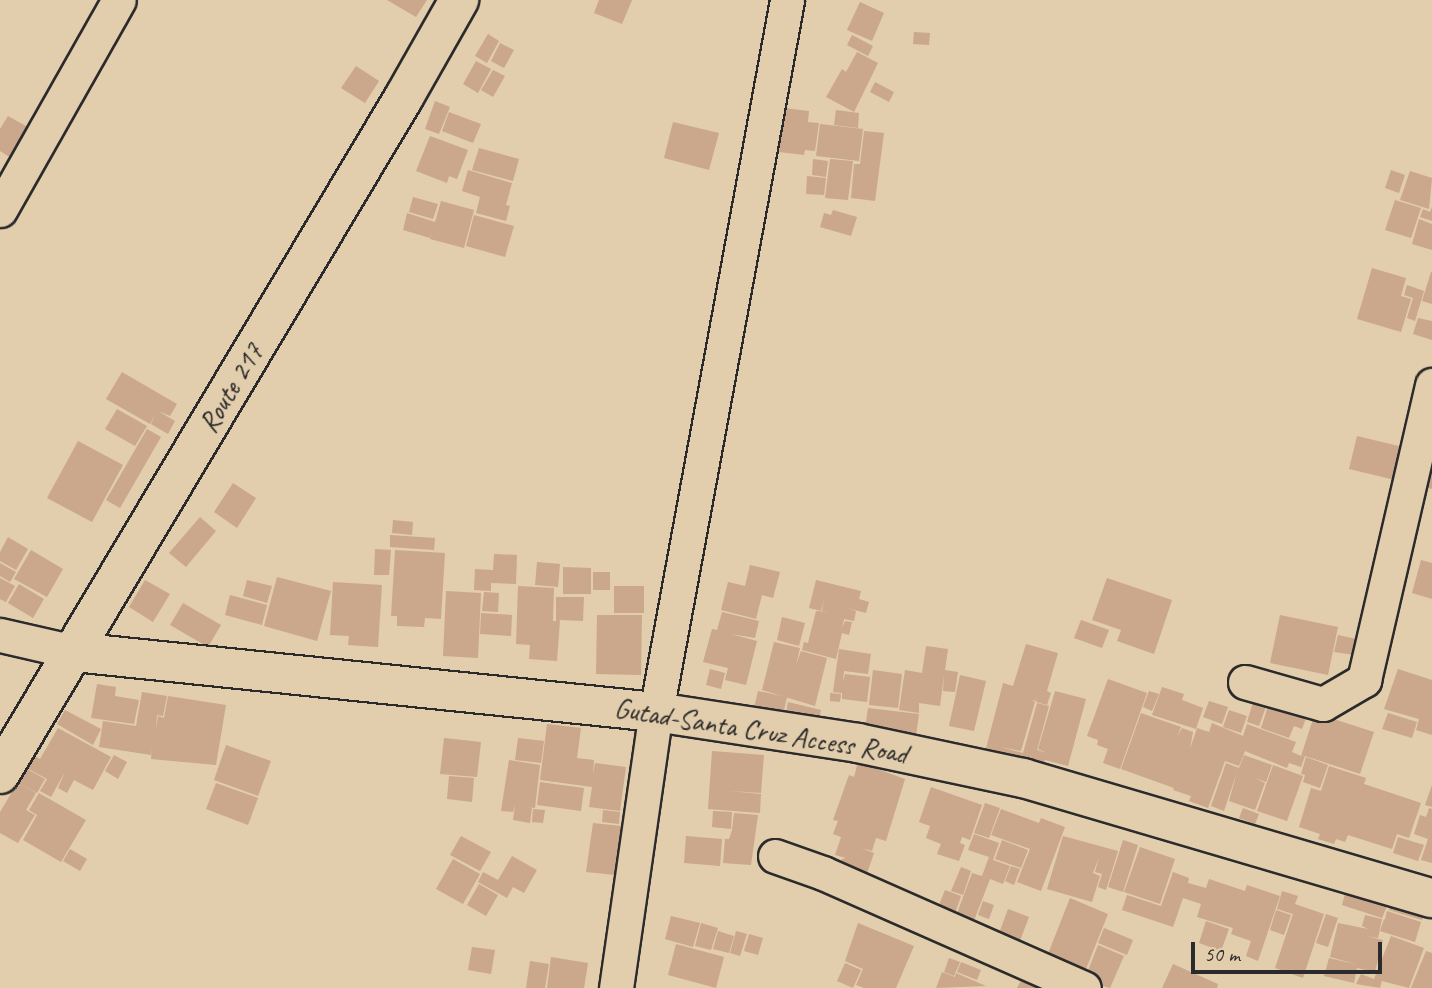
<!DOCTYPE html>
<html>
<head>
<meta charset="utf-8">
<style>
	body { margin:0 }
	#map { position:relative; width:1432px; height:988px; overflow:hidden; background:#e2cdac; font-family:Caveat,sans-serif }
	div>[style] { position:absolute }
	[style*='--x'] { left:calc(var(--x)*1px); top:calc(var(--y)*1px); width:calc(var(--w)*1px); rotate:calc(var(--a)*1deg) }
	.building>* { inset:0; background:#cba78c }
	.roads { filter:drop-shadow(2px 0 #2b2b2b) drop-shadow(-2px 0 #2b2b2b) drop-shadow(0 2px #2b2b2b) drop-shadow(0 -2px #2b2b2b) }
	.minor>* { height:33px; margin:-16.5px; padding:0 16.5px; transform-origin:16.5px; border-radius:16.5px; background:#e2cdac }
	.major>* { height:38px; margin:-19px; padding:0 19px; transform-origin:19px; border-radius:19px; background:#e2cdac }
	span { translate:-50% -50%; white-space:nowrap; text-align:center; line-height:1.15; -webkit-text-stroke:5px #e2cdac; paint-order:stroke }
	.street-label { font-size:28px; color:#2b2b2b }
	.scale { position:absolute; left:1191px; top:942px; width:191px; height:32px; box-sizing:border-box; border:4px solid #2b2b2b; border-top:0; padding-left:9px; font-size:21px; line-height:24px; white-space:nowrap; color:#2b2b2b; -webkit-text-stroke:5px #e2cdac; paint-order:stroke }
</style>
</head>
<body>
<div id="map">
	<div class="building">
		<i style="clip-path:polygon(387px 0,427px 0,416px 17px)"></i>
		<i style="clip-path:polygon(599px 0,632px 0,622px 24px,594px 13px)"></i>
		<i style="clip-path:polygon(860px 2px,884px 13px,872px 41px,847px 30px)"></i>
		<i style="clip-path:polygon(914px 32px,930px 33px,929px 45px,913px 44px)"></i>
		<i style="clip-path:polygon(488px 34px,499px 41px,487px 63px,475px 56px)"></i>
		<i style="clip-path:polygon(852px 35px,873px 46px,868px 56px,847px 45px)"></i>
		<i style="clip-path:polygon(500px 43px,514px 50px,504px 68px,491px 61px)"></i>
		<i style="clip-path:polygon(857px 52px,878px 63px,854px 112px,826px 97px,842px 69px,846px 72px)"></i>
		<i style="clip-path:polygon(476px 61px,491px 69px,478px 93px,463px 84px)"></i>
		<i style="clip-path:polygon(356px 66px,379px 81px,365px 103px,341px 88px)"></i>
		<i style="clip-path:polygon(493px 70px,505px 76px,493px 97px,481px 90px)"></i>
		<i style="clip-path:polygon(875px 82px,894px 92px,889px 102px,870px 92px)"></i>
		<i style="clip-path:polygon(435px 101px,450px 107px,439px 134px,425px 129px)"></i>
		<i style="clip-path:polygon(784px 108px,809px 111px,808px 122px,819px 123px,815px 151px,805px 150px,804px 155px,779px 152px)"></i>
		<i style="clip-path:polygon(836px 110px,859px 113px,858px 128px,834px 125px)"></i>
		<i style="clip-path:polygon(449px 112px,481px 124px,473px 143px,442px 131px)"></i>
		<i style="clip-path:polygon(8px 116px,33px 130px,16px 161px,0 151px,0 129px)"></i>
		<i style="clip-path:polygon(673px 122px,719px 133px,709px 170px,664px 158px)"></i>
		<i style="clip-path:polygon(820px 124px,863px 129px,859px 161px,816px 156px)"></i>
		<i style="clip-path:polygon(864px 131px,884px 133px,875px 201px,851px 198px,854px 164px,860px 164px)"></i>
		<i style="clip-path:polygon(430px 136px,468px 150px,457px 179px,449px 176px,447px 183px,416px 171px)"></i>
		<i style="clip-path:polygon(479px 148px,519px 159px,513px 181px,472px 170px)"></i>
		<i style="clip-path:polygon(813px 159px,828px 161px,826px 177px,812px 175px)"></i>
		<i style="clip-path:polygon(830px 159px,853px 161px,848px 200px,825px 198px)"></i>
		<i style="clip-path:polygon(468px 170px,512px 183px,506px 205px,510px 206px,506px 221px,476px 213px,480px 197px,462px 191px)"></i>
		<i style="clip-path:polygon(1391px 170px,1405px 175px,1399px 193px,1385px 188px)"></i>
		<i style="clip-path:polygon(1410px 171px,1432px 178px,1429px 209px,1400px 200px)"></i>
		<i style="clip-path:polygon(807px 176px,826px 178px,824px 195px,806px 194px)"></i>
		<i style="clip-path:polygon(413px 197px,438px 204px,433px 219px,409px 212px)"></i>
		<i style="clip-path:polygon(1395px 200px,1421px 208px,1411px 238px,1385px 230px)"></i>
		<i style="clip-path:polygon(441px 201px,474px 210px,464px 248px,430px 239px,433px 228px,430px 238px,403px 230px,407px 213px,435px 222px)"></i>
		<i style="clip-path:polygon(1432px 207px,1432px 221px,1420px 217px,1423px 209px,1430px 212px)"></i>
		<i style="clip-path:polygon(833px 210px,857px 217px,851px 236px,820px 227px,824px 213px,831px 215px)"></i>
		<i style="clip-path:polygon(474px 215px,514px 226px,505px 257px,466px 246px)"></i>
		<i style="clip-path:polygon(1419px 219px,1432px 224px,1432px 250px,1412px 244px)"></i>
		<i style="clip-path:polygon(1372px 268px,1406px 278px,1401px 296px,1411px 299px,1401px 332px,1357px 319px)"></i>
		<i style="clip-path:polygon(1431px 272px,1432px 272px,1432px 304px,1422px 301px)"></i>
		<i style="clip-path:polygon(1407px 285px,1424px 291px,1415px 321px,1407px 318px,1413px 298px,1404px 295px)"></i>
		<i style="clip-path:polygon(1418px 318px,1432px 321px,1432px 340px,1413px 334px)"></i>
		<i style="clip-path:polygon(122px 372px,177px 404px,170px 416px,158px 411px,175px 421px,168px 434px,151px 424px,155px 415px,150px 424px,106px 399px)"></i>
		<i style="clip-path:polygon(117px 409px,147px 426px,135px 446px,105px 429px)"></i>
		<i style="clip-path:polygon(147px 429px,161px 437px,120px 508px,106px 500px)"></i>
		<i style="clip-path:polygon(1357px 436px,1403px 447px,1395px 480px,1349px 469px)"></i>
		<i style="clip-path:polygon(78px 441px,123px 465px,92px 522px,47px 498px)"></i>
		<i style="clip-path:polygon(1432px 459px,1432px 489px,1425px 487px)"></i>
		<i style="clip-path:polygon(233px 483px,256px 498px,237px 528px,214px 512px)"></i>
		<i style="clip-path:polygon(200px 517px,216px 531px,186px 567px,169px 553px)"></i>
		<i style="clip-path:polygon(393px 520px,413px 522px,412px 535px,392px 533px)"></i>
		<i style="clip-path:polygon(390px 535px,435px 538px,434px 550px,390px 547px)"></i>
		<i style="clip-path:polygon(8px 537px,28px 549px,16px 570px,0 561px,0 552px)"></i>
		<i style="clip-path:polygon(375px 549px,391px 550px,389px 575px,374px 575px)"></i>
		<i style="clip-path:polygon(31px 550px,63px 569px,47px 597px,14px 579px)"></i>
		<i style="clip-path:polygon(395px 550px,445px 553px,441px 619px,425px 618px,424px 627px,397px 626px,397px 616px,391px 616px)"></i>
		<i style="clip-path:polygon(494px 554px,517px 555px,516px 584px,491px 583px,491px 591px,474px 590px,475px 569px,493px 570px)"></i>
		<i style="clip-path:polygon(1421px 560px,1432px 563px,1432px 599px,1412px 593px)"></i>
		<i style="clip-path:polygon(537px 562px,560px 564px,558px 587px,535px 585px)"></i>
		<i style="clip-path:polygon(0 563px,16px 572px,10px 582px,0 576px)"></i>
		<i style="clip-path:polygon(750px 565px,780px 572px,773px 598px,762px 595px,756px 619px,721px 610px,728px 582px,745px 586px)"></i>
		<i style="clip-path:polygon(563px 567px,591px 568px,591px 594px,563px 594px)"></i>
		<i style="clip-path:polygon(593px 572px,610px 572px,610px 590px,593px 590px)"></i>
		<i style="clip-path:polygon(277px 577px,331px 591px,317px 641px,264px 626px)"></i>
		<i style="clip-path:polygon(0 578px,15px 586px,6px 602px,0 599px)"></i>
		<i style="clip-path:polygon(1107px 578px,1172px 600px,1154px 654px,1117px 641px,1121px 630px,1092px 620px)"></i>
		<i style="clip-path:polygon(145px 580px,170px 594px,153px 622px,129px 607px)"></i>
		<i style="clip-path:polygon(247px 580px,272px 586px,267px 603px,243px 596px)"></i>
		<i style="clip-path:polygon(816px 580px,861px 591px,859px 599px,869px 602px,866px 613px,847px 608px,856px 611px,854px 621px,844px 619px,842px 628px,845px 621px,852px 622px,849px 635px,842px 633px,836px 659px,802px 650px,804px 642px,808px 643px,816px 611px,828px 612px,822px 611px,824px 600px,821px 611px,809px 608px)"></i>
		<i style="clip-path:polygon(333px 582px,382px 585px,378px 647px,348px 645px,349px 636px,330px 635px)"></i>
		<i style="clip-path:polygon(19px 584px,44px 599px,33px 618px,8px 603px)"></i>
		<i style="clip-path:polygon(518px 586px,554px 588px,553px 621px,556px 621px,556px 597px,584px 597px,583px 621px,560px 620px,557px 661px,529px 659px,530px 645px,516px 644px)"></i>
		<i style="clip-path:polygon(614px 586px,644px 586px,644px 613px,614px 613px)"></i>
		<i style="clip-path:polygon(446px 591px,481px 593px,478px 658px,443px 656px)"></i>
		<i style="clip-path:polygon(484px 592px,499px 593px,498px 612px,482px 611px)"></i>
		<i style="clip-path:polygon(230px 595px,267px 605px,262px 625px,225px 615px)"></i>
		<i style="clip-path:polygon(183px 603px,221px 625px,208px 647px,170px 625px)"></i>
		<i style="clip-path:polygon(722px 612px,759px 621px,755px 638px,731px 634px,757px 641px,746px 685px,725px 680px,728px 668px,703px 662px,712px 629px,717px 630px)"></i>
		<i style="clip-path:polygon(481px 613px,512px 615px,511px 636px,480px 634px)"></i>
		<i style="clip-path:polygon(597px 615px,642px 615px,641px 675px,596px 674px)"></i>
		<i style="clip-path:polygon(1280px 615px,1338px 627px,1328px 675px,1270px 663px)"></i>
		<i style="clip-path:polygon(782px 617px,805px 623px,799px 646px,777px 640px)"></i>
		<i style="clip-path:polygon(1081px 620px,1109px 630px,1102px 648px,1074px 638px)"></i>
		<i style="clip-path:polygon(1338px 635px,1357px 639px,1354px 655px,1334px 652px)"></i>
		<i style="clip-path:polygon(774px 642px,800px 648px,796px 665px,801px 651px,827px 658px,815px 706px,762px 690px)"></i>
		<i style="clip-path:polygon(1026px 644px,1058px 653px,1047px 691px,1051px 693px,1047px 705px,1036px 702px,1038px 692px,1036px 701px,1032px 700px,1035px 702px,1021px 751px,1001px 747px,1023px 753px,1037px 703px,1049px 706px,1037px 750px,1047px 753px,1038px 749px,1055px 691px,1086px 699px,1068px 766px,1045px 760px,1043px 765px,1031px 762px,1031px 755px,1028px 766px,983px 760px,1003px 683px,1013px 686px)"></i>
		<i style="clip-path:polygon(926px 646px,948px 649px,945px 670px,958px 672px,955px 692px,943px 691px,944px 675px,940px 706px,919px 703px,919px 713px,899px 710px,905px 670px,922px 673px)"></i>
		<i style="clip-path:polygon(839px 649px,871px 654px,868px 674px,844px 671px,843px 682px,845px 674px,870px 677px,867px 702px,842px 699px,842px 693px,833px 692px)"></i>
		<i style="clip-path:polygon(710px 669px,725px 673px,721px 689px,706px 685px)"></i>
		<i style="clip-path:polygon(1398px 669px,1432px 680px,1432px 735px,1416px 730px,1419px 719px,1384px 709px)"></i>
		<i style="clip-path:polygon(873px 670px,902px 674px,898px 708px,869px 705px)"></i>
		<i style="clip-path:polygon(960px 675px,986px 681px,974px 731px,949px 726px)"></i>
		<i style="clip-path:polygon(1108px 679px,1147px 693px,1120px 769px,1103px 763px,1108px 749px,1097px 745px,1098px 740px,1087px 736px)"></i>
		<i style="clip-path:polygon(97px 684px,116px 687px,115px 696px,139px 700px,134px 724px,91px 718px)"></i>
		<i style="clip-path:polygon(1162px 687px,1184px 694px,1182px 700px,1203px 708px,1196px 729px,1152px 715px)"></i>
		<i style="clip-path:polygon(758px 691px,787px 697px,783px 715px,754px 708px)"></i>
		<i style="clip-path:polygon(1149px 691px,1159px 694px,1152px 711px,1143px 707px)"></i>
		<i style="clip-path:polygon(142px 692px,167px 696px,163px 716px,157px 715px,156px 730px,158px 716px,164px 718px,168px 696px,226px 705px,216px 765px,151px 759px,152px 745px,151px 755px,99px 747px,103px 721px,136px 726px)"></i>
		<i style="clip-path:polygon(830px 693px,841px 694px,840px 702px,830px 701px)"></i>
		<i style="clip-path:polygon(1254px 699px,1267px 704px,1259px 726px,1247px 722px)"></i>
		<i style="clip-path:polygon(1270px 700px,1308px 713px,1302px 729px,1294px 726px,1289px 738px,1261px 728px)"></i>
		<i style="clip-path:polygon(1209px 701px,1228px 707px,1222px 724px,1203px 717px)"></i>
		<i style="clip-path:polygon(788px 702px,821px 710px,819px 721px,786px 713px)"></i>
		<i style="clip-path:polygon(868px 708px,919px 714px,916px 736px,865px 729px)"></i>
		<i style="clip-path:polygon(65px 710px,101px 729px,93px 745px,57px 724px)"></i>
		<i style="clip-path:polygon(1229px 710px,1247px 716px,1241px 733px,1223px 727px)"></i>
		<i style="clip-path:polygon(1141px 713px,1181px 727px,1177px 737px,1182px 728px,1193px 732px,1190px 749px,1197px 728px,1209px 732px,1212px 723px,1243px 736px,1247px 724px,1296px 742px,1292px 752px,1301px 756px,1315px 713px,1374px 732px,1360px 774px,1305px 756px,1301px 767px,1289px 763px,1287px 768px,1245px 751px,1239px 766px,1225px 761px,1208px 808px,1189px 801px,1191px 796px,1173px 790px,1174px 788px,1121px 769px)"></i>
		<i style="clip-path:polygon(1388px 713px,1417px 722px,1412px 738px,1382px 729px)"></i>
		<i style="clip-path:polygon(547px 724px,581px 728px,577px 758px,594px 760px,593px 774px,595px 763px,626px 767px,620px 811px,589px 807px,592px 787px,540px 780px)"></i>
		<i style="clip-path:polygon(58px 728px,111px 757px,93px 790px,74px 780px,67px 793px,58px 788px,65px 772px,51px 797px,40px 791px,47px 779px,23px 766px,30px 753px,40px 759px)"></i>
		<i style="clip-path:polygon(444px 738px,481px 742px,477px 777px,440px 774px)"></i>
		<i style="clip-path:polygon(518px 738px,544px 741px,541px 763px,515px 760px)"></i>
		<i style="clip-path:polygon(226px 745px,271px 761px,258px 796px,214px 780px)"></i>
		<i style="clip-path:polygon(712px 751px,764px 755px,761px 793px,729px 791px,761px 794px,760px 813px,708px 809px)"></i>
		<i style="clip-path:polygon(114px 755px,127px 762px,118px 779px,105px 771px)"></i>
		<i style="clip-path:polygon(1244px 755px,1272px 765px,1266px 782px,1255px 778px,1265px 783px,1255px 810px,1229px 801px,1237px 772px,1224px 811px,1211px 806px,1226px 763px,1239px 768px)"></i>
		<i style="clip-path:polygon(1306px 757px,1328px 765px,1320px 788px,1303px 782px,1305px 775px,1301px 774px)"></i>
		<i style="clip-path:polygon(509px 760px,540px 765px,535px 808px,526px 807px,532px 808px,530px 823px,513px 820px,515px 805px,513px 812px,501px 811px)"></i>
		<i style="clip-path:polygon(858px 762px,905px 779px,886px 841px,876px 838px,872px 851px,861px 848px,874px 853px,864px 882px,837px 873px,842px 859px,846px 858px,835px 855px,841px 837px,833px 834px,838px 821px,833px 820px,849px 775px,854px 777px)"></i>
		<i style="clip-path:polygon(20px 765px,45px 779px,37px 793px,20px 784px,36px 793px,26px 810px,35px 815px,18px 843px,0 833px,0 812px,18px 782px,12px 779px)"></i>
		<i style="clip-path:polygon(1273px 765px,1303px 776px,1287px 821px,1257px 811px)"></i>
		<i style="clip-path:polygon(1329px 766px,1366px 778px,1364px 784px,1421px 803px,1409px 838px,1397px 834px,1392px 849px,1348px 835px,1345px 842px,1336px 839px,1334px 844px,1318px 839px,1320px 834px,1299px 827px,1311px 788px,1321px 791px)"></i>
		<i style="clip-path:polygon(449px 776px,474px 778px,472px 802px,447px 799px)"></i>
		<i style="clip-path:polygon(540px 782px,584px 788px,581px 811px,537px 805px)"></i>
		<i style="clip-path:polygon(216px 783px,258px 798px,248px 825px,206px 809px)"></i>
		<i style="clip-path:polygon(1432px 785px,1432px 807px,1425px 805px)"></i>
		<i style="clip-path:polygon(931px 787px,982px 805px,970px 840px,962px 837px,960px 843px,965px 845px,959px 861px,937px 854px,941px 844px,926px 838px,930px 826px,919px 822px)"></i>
		<i style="clip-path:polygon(39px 793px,86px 820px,61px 862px,23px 840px,37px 815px,29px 810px)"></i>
		<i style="clip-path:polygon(985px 803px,1000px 808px,989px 838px,974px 833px)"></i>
		<i style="clip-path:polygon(1243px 808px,1259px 814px,1255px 824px,1239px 818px)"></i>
		<i style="clip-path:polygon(1429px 808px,1432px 809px,1432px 863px,1421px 860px,1428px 839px,1414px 834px,1420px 815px,1426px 817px)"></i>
		<i style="clip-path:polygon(533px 809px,545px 810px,543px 823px,532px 822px)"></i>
		<i style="clip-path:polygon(1001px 809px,1039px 823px,1041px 818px,1065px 827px,1041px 891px,1017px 882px,1030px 849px,991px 835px)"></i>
		<i style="clip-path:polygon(603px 810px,620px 812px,619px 824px,602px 822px)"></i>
		<i style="clip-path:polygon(713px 811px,732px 812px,731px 829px,712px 827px)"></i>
		<i style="clip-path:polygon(734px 813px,758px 815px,751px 865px,723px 863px,725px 839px,729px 839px,732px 830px)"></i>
		<i style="clip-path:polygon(593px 823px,631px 827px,625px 876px,586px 872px)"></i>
		<i style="clip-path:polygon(974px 834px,999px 843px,993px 860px,1010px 866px,1003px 884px,990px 879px,973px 923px,956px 916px,972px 873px,982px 876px,989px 857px,968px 850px)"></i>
		<i style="clip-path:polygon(461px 836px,491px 852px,480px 871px,450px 855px)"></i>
		<i style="clip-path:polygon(686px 836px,722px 839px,720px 866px,684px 863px)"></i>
		<i style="clip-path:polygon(1063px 836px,1118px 851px,1106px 890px,1098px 887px,1102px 874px,1095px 872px,1099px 857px,1093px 873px,1100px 876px,1092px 902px,1047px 889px)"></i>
		<i style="clip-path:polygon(1398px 837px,1424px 845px,1418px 861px,1393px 853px)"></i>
		<i style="clip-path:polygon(1002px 840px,1028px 850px,1021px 868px,995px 859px)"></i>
		<i style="clip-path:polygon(1123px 840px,1138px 845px,1123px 892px,1108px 887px)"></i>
		<i style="clip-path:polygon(1140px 847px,1175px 859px,1160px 904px,1124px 892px)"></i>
		<i style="clip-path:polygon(70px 849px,87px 859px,80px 871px,63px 861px)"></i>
		<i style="clip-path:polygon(512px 856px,537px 870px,524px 893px,513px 887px,507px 898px,478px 882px,483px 872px,498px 880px)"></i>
		<i style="clip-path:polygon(453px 859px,480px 874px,463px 904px,436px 889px)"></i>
		<i style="clip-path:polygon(1011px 866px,1020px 869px,1014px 885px,1005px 881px)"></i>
		<i style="clip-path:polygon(961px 867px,971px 871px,963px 895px,951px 891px)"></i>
		<i style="clip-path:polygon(1173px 872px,1189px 878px,1188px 883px,1206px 888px,1209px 879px,1245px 891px,1247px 885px,1280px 896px,1258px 961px,1246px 956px,1251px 941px,1231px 934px,1233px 928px,1197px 917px,1201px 904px,1183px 898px,1173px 927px,1122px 910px,1127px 895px,1161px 906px)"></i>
		<i style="clip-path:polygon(479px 884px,498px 895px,486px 916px,467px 905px)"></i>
		<i style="clip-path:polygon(1347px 886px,1390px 899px,1382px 918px,1342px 905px)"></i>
		<i style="clip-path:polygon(945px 890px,961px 896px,954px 916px,937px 910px)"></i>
		<i style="clip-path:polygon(1282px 891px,1298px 896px,1295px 904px,1324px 914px,1303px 978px,1275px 968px,1293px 914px,1277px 909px)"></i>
		<i style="clip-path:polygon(1070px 898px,1108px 914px,1082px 979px,1044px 964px)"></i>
		<i style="clip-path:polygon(1392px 898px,1426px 909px,1422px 920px,1389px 910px)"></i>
		<i style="clip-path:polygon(983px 901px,994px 905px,989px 919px,978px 915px)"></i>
		<i style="clip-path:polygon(1008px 909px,1029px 917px,1018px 946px,997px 939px)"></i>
		<i style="clip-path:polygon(1276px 910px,1291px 915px,1284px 935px,1270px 930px)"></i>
		<i style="clip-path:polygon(1387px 911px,1421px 922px,1415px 942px,1380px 931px,1384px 919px,1388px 920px,1385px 919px)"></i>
		<i style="clip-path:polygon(1326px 914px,1338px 918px,1328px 947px,1316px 943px)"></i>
		<i style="clip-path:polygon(1365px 915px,1382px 919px,1378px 938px,1365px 936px,1383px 940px,1375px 972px,1357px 968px,1354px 983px,1324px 976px,1329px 958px,1359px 965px,1330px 957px,1338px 923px,1368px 929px,1362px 926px)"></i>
		<i style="clip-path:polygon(671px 916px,700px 923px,693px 947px,665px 939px)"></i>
		<i style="clip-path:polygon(1206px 921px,1229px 929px,1221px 951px,1199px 943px)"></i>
		<i style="clip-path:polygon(701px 923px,718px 928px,711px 950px,695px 946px)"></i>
		<i style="clip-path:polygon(858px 923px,914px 946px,896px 988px,864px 988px,856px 985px,863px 969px,845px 961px)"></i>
		<i style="clip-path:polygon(1104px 928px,1133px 940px,1127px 955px,1098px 943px)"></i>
		<i style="clip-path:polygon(718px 931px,734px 936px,729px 953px,713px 949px)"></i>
		<i style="clip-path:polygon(736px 931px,747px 934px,740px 956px,730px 953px)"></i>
		<i style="clip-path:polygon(749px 934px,763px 938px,758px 955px,744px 951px)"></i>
		<i style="clip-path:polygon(1391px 936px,1424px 948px,1409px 988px,1382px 981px,1380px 988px,1356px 984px,1361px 974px,1374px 979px)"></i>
		<i style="clip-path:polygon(676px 944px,724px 957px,716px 988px,668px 975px)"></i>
		<i style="clip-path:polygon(1098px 945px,1124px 956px,1110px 988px,1084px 981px)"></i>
		<i style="clip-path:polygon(472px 947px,495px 950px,491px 974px,468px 970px)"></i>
		<i style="clip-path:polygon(1426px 951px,1432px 953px,1432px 988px,1411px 988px)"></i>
		<i style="clip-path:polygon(551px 957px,588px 963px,584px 988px,547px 988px)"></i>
		<i style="clip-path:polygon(949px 958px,960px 962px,954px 976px,944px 972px)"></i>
		<i style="clip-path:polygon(530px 961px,549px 964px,545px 988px,526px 988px)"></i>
		<i style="clip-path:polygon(961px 962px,981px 970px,977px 980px,957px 972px)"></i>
		<i style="clip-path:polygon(845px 963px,861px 970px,853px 988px,837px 981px)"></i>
		<i style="clip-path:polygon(1173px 964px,1218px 984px,1217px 988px,1162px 988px)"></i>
		<i style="clip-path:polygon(942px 972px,955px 977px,956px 973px,986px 986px,936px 988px)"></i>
		<i style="clip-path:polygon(1021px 980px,1039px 988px,1017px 988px)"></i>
	</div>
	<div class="roads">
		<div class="minor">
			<i style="--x:0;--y:210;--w:241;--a:-60.5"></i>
			<i style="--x:0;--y:635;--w:76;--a:12.9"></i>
			<i style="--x:1245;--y:682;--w:81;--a:15.8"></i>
			<i style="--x:1323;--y:704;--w:48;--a:-30.3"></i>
			<i style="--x:1364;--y:680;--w:303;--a:-77"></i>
			<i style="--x:775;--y:856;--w:51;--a:19.5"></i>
			<i style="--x:823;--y:873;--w:285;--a:23.8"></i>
			<i style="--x:616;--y:988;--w:279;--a:-81.8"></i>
			<i style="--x:656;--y:712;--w:724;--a:-79.57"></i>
		</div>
		<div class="major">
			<i style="--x:74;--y:652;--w:585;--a:5.89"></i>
			<i style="--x:656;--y:712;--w:204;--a:8.7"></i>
			<i style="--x:858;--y:743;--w:169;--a:12"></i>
			<i style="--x:1023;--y:778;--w:426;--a:16.4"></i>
			<i style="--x:0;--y:774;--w:788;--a:-59.17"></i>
			<i style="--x:404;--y:97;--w:112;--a:-60.4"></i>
		</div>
	</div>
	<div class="street-label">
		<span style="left:231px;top:388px;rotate:-59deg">Route 217</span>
		<span style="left:761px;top:731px;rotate:9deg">Gutad-Santa Cruz Access Road</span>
	</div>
	<div class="scale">50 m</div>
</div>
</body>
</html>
